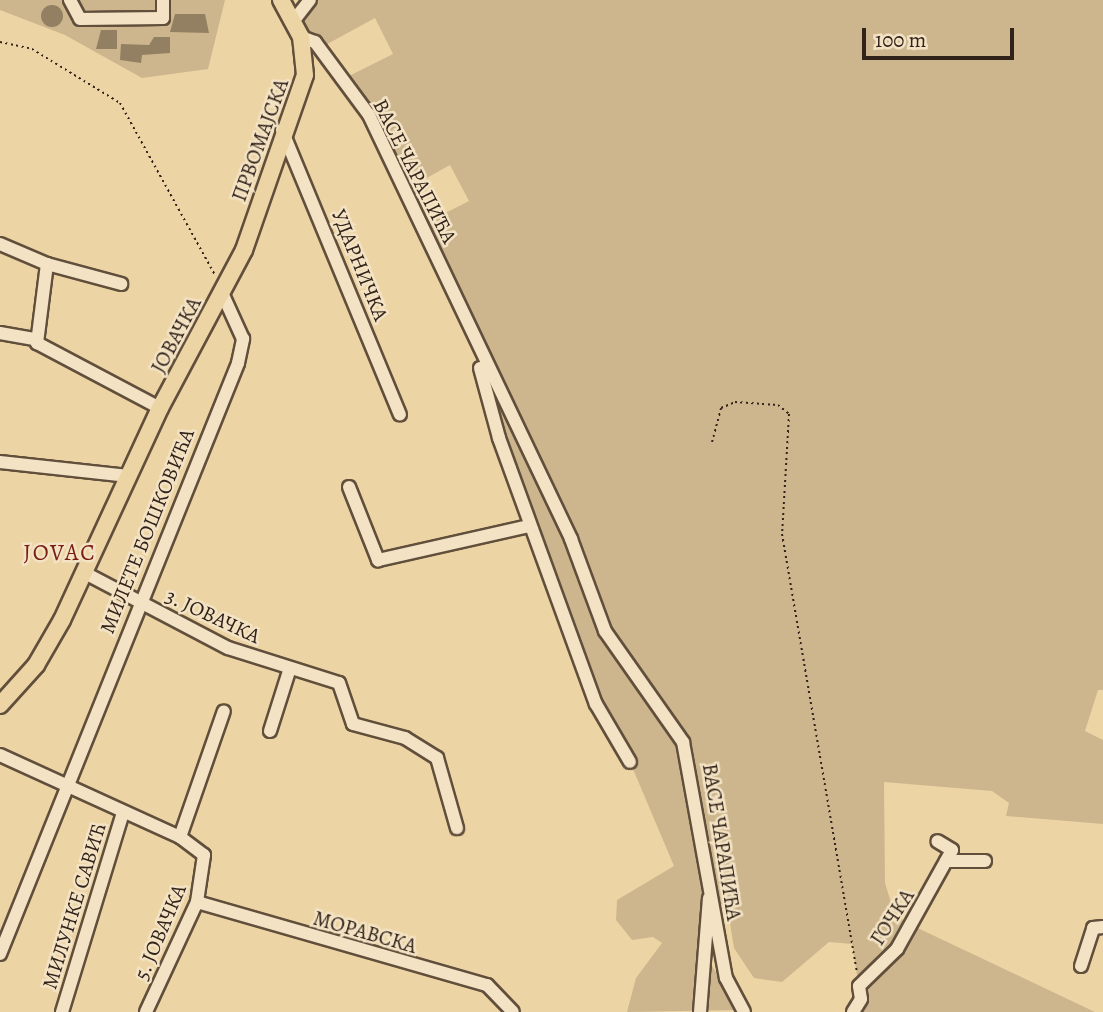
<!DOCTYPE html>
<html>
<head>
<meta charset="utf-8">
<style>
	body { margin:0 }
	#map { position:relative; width:1103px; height:1012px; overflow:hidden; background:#edd4a4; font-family:Alegreya,serif }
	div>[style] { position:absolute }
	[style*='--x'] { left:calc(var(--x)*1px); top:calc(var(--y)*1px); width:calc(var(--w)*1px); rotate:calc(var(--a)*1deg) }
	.green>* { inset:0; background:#cdb68d }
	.building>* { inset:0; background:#937f62 }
	.round { border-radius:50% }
	.path>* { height:2px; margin-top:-1px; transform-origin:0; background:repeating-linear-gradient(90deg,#32231a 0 2px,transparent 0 5.5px) }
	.roads { filter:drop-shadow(2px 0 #614f3c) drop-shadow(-2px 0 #614f3c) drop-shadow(0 2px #614f3c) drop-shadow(0 -2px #614f3c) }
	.minor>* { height:12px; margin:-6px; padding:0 6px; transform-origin:6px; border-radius:6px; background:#f3e3c4 }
	.major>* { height:16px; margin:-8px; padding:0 8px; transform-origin:8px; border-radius:8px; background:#edd4a4 }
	span { translate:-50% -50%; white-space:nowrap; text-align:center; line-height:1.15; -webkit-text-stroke:5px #f3e3c4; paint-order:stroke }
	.street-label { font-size:21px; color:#32231a }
	.neighbourhood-label { font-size:23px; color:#7a1f14; letter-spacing:2px }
	.scale { position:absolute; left:862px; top:28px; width:152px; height:32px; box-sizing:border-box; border:4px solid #32231a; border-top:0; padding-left:9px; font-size:21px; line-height:24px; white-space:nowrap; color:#32231a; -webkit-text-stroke:5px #f3e3c4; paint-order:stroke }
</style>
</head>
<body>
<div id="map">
	<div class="green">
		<i style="clip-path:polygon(0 0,225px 0,208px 69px,142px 78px,65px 35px,0 10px)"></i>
		<i style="clip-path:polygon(310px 0,1103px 0,1103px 690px,1098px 690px,1085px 731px,1103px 740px,1103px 824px,1006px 816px,1009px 803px,992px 791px,884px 782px,885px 883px,893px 909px,905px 922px,1095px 1012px,853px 1012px,861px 999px,852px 944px,829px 942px,782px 982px,754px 978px,734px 948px,728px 911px,711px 893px,703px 923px,712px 966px,740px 1010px,627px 1012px,636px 978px,662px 943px,653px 937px,632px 940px,616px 920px,617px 900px,674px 866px,630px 762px,596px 704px,499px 438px,471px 334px,422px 225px,469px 201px,450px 165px,407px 189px,343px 79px,393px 54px,375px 18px,320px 48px,295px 19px)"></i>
	</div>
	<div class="building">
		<i class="round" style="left:41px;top:5px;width:22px;height:22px"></i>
		<i style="clip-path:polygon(175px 14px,205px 14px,209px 33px,170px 32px)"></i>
		<i style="clip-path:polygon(101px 30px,117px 30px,117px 49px,96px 49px)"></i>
		<i style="clip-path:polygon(154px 37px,170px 37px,170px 53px,142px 55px,141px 63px,120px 60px,121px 44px,149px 45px)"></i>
	</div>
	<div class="path">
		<i style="--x:0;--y:42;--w:33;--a:12"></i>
		<i style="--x:32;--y:49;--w:103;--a:31.5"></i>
		<i style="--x:120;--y:103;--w:196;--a:61.1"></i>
		<i style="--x:712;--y:442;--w:35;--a:-75"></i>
		<i style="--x:721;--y:408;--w:15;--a:-23"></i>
		<i style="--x:735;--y:402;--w:43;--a:4"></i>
		<i style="--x:778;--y:405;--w:14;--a:39"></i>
		<i style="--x:789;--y:414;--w:120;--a:93.3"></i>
		<i style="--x:782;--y:534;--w:444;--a:80.3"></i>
	</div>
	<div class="roads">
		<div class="minor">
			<i style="--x:70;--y:0;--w:21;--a:62"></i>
			<i style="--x:80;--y:19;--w:83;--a:-0.7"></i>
			<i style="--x:163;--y:18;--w:18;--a:-90"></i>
			<i style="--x:295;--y:19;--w:24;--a:-52"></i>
			<i style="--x:301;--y:37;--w:15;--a:20"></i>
			<i style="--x:315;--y:42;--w:91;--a:53.5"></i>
			<i style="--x:369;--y:115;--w:470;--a:64.5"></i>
			<i style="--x:571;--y:539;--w:98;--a:69.7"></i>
			<i style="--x:605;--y:631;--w:136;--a:54.9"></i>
			<i style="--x:683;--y:742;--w:240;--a:79.7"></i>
			<i style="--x:726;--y:978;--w:38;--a:62"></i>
			<i style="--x:282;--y:130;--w:308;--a:67.5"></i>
			<i style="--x:0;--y:244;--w:51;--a:23.1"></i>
			<i style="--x:47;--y:264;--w:80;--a:97.2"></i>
			<i style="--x:37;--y:343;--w:139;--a:27.9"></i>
			<i style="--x:47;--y:264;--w:77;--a:15.1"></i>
			<i style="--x:0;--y:333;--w:36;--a:10"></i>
			<i style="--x:480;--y:368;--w:73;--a:74.8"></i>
			<i style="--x:499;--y:438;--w:283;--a:70"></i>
			<i style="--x:596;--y:704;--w:67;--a:59.6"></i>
			<i style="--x:0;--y:462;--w:129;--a:6.2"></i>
			<i style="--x:349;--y:487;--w:79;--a:68.3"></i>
			<i style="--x:378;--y:560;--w:155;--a:-12.7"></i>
			<i style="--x:85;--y:573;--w:161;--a:27.7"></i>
			<i style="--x:228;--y:648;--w:116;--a:17.5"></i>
			<i style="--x:339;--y:683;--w:43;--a:71.1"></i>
			<i style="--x:353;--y:724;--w:54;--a:15.1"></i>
			<i style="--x:405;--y:738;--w:38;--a:32"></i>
			<i style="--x:437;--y:758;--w:73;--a:74.1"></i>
			<i style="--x:270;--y:731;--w:66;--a:-72.4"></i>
			<i style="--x:0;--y:755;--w:198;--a:24.5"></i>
			<i style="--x:180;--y:837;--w:30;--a:37"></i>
			<i style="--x:204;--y:855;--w:48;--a:98.5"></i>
			<i style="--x:197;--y:902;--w:121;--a:114.9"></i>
			<i style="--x:180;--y:837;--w:133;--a:-70.8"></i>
			<i style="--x:946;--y:861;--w:39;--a:0"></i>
			<i style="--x:197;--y:902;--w:302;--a:16"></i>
			<i style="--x:487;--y:985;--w:37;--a:46"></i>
			<i style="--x:0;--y:954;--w:637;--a:-68.06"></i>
			<i style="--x:238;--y:363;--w:25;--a:-78"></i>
			<i style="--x:243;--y:339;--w:51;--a:-114.5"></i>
			<i style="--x:1081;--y:966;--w:40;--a:-72"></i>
			<i style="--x:1093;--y:928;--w:10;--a:-6"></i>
			<i style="--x:62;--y:1012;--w:209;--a:-73"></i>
			<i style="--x:700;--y:1012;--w:114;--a:-85.5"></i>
			<i style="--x:853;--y:1012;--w:15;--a:-58"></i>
			<i style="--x:861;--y:999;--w:13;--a:-99"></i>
			<i style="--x:859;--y:986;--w:53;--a:-44.2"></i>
			<i style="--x:897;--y:949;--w:113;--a:-60.9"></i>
			<i style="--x:952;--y:850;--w:17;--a:-149"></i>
		</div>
		<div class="major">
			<i style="--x:0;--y:705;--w:54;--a:-48"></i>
			<i style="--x:36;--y:665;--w:52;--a:-60"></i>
			<i style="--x:62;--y:620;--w:234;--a:-65.2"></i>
			<i style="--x:160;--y:408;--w:179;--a:-62"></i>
			<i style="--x:244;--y:250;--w:185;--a:-70.8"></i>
			<i style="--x:305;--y:75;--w:38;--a:-96"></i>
			<i style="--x:301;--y:37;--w:42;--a:-118.4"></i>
		</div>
	</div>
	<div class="street-label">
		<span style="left:260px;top:140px;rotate:-70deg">ПРВОМАЈСКА</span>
		<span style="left:415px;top:171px;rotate:63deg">ВАСЕ ЧАРАПИЋА</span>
		<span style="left:360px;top:265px;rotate:68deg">УДАРНИЧКА</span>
		<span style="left:176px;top:335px;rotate:-62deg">ЈОВАЧКА</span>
		<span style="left:147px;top:531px;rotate:-68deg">МИЛЕТЕ БОШКОВИЋА</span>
		<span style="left:213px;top:616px;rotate:25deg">3. ЈОВАЧКА</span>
		<span style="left:722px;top:842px;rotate:81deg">ВАСЕ ЧАРАПИЋА</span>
		<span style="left:74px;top:906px;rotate:-73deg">МИЛУНКЕ САВИЋ</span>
		<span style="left:892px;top:917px;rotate:-57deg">ГОЧКА</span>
		<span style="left:160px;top:932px;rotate:-67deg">5. ЈОВАЧКА</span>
		<span style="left:365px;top:932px;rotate:16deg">МОРАВСКА</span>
	</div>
	<div class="neighbourhood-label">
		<span style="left:60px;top:553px">JOVAC</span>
	</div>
	<div class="scale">100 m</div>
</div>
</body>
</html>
